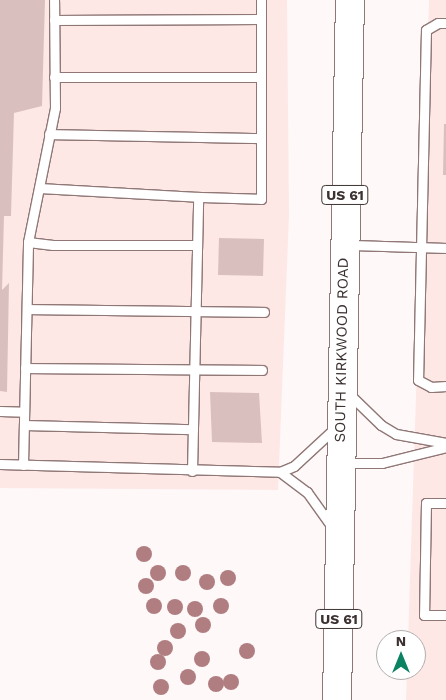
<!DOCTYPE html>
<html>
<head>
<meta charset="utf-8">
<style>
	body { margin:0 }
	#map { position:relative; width:446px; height:700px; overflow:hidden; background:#fef8f8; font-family:"Work Sans",sans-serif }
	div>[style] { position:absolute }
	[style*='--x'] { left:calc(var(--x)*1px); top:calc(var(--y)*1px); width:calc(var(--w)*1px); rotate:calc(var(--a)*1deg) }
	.built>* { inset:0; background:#fde8e6 }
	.building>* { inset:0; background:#d9c0be }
	.roads { filter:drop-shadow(1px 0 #8f7776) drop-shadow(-1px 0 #8f7776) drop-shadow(0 1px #8f7776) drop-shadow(0 -1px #8f7776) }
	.lane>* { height:9px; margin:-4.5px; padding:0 4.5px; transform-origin:4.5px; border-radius:4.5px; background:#fff }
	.primary>* { height:28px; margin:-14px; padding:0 14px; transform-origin:14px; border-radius:14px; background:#fff }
	.trees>* { width:16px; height:16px; margin:-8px; border-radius:50%; background:#b07e81 }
	span { translate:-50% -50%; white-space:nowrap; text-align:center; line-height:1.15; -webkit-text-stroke:4.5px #fff; paint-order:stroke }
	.shield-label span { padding:1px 4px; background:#fff; border:1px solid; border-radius:4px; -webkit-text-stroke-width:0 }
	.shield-label { font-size:14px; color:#3c3231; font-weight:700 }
	.street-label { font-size:15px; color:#3c3231 }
	.north { position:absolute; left:376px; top:630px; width:50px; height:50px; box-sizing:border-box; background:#fff; border:1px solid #b1adad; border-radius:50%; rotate:0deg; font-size:14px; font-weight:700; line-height:20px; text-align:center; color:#3c3231 }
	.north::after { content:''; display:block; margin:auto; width:18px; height:22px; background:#0b8363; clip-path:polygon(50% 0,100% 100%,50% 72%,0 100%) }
</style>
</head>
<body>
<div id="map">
	<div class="built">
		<i style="clip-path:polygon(0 0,287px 0,289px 215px,278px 490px,0 488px)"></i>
		<i style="clip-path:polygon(429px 0,446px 0,446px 700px,406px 700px,407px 670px,416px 670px,416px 640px,408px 640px)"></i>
	</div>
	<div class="building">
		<i style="clip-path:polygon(0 0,45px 0,42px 106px,14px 113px,11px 216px,4px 216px,2px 290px,9px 283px,7px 392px,0 391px)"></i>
		<i style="clip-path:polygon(444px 124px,446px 124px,446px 175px,443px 175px)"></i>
		<i style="clip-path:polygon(219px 238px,264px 239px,263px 276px,218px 275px)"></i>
		<i style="clip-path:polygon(210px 392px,259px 393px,262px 443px,212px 442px)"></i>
	</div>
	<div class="roads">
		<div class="lane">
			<i style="--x:54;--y:20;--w:207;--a:-0.3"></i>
			<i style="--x:446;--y:23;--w:8;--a:180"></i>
			<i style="--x:438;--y:23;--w:14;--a:150"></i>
			<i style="--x:426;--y:30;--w:350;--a:91.3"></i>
			<i style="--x:418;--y:380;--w:15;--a:28"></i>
			<i style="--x:431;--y:387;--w:15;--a:-4"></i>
			<i style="--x:54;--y:77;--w:207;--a:0"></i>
			<i style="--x:49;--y:134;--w:212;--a:1.1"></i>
			<i style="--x:39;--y:188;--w:159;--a:3.2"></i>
			<i style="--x:28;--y:242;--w:25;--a:7"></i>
			<i style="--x:53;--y:245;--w:144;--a:0"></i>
			<i style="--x:349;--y:245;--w:97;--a:1.8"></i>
			<i style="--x:27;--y:309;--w:237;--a:0.7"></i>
			<i style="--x:25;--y:368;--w:237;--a:0.5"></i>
			<i style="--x:348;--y:393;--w:46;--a:44.1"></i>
			<i style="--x:381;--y:425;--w:17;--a:31"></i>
			<i style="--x:396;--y:434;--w:51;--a:10.2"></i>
			<i style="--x:0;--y:411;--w:24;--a:2"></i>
			<i style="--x:24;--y:425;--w:169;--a:1.4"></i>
			<i style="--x:343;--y:463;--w:39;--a:0"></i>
			<i style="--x:382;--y:463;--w:66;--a:-14"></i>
			<i style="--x:0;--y:464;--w:280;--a:1.6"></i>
			<i style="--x:280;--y:472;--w:15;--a:-23"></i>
			<i style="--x:294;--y:466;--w:56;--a:-42.8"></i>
			<i style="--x:23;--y:465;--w:223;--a:-88.7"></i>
			<i style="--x:28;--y:242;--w:137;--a:-78.6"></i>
			<i style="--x:55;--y:108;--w:108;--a:-90.5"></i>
			<i style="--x:192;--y:471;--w:274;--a:-88.7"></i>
			<i style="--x:198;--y:197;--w:63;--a:1.8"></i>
			<i style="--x:261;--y:199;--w:199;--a:-90"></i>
			<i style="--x:280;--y:472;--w:34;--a:37"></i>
			<i style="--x:307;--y:492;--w:43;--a:54.5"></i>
			<i style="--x:446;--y:503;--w:20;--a:180"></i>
			<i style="--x:426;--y:503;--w:112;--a:91"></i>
			<i style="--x:424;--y:615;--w:22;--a:0"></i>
		</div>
		<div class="primary">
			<i style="--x:337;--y:700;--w:700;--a:-88.94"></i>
		</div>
	</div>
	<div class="trees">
		<i style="left:144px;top:554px"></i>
		<i style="left:158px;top:573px"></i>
		<i style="left:183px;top:573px"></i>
		<i style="left:228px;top:578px"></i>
		<i style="left:207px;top:582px"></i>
		<i style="left:146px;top:586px"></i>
		<i style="left:154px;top:606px"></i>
		<i style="left:221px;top:606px"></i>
		<i style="left:175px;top:607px"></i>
		<i style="left:195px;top:609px"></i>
		<i style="left:203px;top:625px"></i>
		<i style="left:178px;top:631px"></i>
		<i style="left:165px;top:648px"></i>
		<i style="left:247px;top:651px"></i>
		<i style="left:202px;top:659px"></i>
		<i style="left:158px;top:662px"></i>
		<i style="left:188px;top:677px"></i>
		<i style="left:231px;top:682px"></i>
		<i style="left:216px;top:684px"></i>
		<i style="left:161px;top:687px"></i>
	</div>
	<div class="shield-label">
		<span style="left:345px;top:195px">US 61</span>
		<span style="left:339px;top:619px">US 61</span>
	</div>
	<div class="street-label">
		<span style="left:342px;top:350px;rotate:-89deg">SOUTH KIRKWOOD ROAD</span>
	</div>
	<div class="north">N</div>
</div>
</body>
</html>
